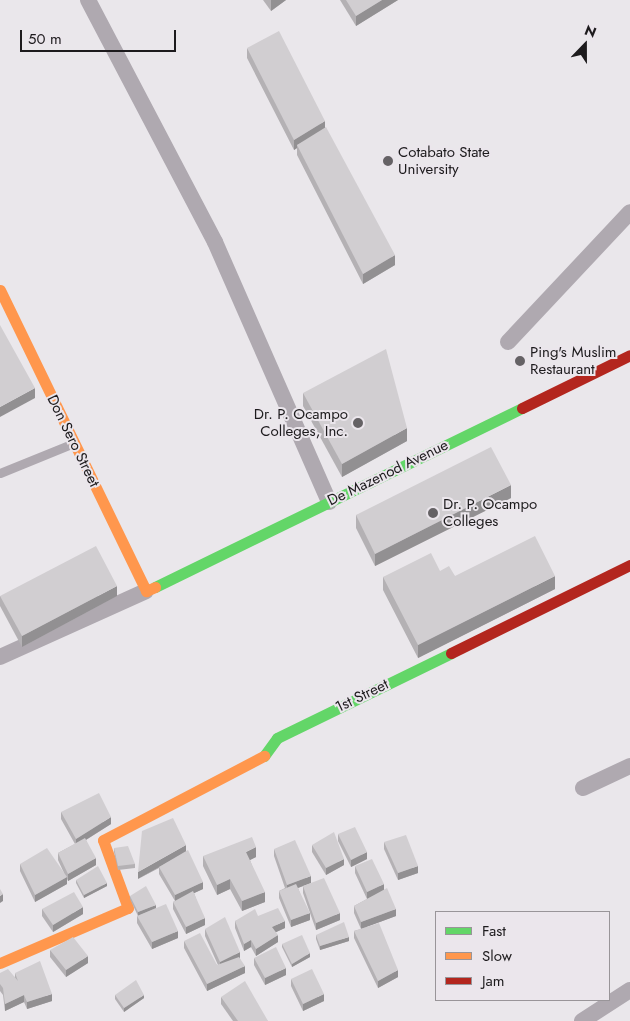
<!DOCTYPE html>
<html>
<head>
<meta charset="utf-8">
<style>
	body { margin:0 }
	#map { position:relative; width:630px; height:1021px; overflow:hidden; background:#eae7eb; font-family:Jost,sans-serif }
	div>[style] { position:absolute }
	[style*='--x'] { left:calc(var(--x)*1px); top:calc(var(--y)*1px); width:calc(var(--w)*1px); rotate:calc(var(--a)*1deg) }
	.lane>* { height:9px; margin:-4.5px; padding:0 4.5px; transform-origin:4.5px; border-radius:4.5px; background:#afa9b0 }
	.street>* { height:16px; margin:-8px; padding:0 8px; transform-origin:8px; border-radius:8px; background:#afa9b0 }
	.fast>* { height:11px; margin:-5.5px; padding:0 5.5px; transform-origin:5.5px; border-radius:5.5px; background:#63d668 }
	.slow>* { height:11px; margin:-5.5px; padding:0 5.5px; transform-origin:5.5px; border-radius:5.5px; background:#ff974d }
	.jam>* { height:11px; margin:-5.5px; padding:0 5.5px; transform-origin:5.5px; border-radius:5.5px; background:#b3261e }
	.wall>* { inset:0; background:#b4b1b4 }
	.shaded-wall>* { inset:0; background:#929092 }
	.building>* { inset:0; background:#d1ced1 }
	.dots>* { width:14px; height:14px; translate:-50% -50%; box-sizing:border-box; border:2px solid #ebe6ec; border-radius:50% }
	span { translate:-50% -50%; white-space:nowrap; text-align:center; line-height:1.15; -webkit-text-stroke:4px #ebe6ec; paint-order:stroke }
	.poi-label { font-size:15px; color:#1d1b1d }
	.left { translate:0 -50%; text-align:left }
	.right { translate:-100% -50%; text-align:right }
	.street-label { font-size:15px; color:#1d1b1d }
	.legend { position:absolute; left:435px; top:911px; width:175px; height:90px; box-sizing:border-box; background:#ebe6ec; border:1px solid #999599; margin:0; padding:6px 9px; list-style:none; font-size:15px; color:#1d1b1d }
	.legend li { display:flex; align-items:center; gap:10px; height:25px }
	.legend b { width:25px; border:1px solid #999599 }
	.north { position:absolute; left:560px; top:20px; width:50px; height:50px; -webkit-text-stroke:4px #ebe6ec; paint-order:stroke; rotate:22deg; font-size:14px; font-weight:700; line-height:20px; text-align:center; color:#1d1b1d }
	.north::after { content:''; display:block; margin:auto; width:18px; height:22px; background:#1d1b1d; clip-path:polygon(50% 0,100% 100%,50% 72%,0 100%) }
	.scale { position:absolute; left:20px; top:30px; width:156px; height:22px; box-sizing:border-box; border:2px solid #1d1b1d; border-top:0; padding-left:6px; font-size:15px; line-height:18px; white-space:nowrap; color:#1d1b1d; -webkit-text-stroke:4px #ebe6ec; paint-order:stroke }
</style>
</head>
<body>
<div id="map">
	<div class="lane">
		<i style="--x:0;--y:473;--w:80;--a:-22.1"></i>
	</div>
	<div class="street">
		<i style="--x:88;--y:0;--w:273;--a:62.3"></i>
		<i style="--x:215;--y:242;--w:284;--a:66.3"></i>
		<i style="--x:508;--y:342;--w:178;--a:-46.8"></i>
		<i style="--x:0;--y:657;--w:160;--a:-24.3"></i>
		<i style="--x:583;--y:788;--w:52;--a:-25.1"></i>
		<i style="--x:582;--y:1021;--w:57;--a:-32.9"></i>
	</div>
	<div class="fast">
		<i style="--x:155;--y:587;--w:408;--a:-26"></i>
		<i style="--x:264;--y:756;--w:22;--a:-54"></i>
		<i style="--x:277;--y:738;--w:194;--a:-26"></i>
	</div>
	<div class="slow">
		<i style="--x:0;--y:290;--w:335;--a:64.1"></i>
		<i style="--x:146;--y:591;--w:10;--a:-24"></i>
		<i style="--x:0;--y:963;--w:139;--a:-23.3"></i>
		<i style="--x:128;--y:908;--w:72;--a:-110.2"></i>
		<i style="--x:103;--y:840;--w:182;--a:-27.6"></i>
	</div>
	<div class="jam">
		<i style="--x:522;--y:408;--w:120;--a:-26.1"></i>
		<i style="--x:451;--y:653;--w:199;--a:-26.2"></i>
	</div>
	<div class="wall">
		<i style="clip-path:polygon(263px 0,286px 0,271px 11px)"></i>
		<i style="clip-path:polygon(340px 0,398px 0,356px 26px)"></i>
		<i style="clip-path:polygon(247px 48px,325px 128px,395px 265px,363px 284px,297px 155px,297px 148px,294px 150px,247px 58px)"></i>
		<i style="clip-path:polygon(303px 393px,407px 441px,342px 477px,303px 406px)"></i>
		<i style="clip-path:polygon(511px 498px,375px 566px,356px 528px,356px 515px)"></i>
		<i style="clip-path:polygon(440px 571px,455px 576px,555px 589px,418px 658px,383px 590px,383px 577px)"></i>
		<i style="clip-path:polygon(0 596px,117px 596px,22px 647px,0 606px)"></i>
		<i style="clip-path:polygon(61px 812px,111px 824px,86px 840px,96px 865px,68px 881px,67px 879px,67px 884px,35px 902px,20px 871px,20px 864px,64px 873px,58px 860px,58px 853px,75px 844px,61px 819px)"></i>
		<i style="clip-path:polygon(338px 834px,367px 859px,351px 867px,338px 841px)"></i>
		<i style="clip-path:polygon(384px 842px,418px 873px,398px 880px,384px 849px)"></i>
		<i style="clip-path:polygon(312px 845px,344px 865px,326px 875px,312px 852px)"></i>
		<i style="clip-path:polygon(114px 848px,135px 864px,135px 868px,118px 870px,114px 852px)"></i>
		<i style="clip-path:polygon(274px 849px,311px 883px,298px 888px,310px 920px,291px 927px,279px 898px,279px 891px,285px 888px,274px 856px)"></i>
		<i style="clip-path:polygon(186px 851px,203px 889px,194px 893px,205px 925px,186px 934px,173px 909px,173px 902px,175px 901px,159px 874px,159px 868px,138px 879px)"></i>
		<i style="clip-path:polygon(203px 856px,256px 857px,250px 860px,265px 902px,242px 911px,230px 889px,217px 895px,203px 866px)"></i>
		<i style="clip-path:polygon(355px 866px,384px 890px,396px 916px,366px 927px,398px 977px,378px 988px,354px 938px,354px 931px,361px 929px,354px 913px,354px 906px,367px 899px,355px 873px)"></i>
		<i style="clip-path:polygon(76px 880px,107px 886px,84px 898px,76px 883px)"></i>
		<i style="clip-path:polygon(303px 886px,340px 920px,316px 930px,303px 893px)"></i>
		<i style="clip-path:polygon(130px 896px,156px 908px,178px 938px,152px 949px,137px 923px,137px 916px,152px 910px,138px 916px,130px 899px)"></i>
		<i style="clip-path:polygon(42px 909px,83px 914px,53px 932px,42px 916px)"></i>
		<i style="clip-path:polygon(258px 916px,285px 928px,276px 932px,278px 942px,256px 956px,251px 947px,244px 951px,235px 928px,235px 921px)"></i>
		<i style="clip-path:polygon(205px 929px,240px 959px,245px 973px,207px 991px,184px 948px,184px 941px,217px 965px,218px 965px,205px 936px)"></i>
		<i style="clip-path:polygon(316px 935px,349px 941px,320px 950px,316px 939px)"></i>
		<i style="clip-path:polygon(282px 944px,310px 957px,292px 967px,282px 947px)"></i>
		<i style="clip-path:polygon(50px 950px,88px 963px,66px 977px,50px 957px)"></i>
		<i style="clip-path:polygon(254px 958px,286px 975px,265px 985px,254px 965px)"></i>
		<i style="clip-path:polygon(0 973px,15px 977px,15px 973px,52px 1001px,27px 1009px,24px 1002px,5px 1011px,3px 995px,0 991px)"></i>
		<i style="clip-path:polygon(291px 979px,324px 1001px,303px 1011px,291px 986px)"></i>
		<i style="clip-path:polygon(115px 995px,144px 998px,124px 1012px,115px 999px)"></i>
		<i style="clip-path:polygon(221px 997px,268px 1021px,233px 1021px,221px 1004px)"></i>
	</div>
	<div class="shaded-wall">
		<i style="clip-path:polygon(271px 0,286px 0,271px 11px)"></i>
		<i style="clip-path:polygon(382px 0,398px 0,356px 26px,356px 16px)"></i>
		<i style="clip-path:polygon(325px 121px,325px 131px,297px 145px,297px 148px,294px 150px,294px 140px)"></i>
		<i style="clip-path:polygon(395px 255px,395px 265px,363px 284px,363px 274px)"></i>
		<i style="clip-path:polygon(35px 388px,35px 398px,0 417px,0 407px)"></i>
		<i style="clip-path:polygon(407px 428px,407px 441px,342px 477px,342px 464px)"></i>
		<i style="clip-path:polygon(511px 485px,511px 498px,375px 566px,375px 554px)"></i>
		<i style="clip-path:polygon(555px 576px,555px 589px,418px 658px,418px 645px)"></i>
		<i style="clip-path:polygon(117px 586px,117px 596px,22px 647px,22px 636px)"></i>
		<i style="clip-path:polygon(111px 817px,111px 824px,76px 846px,76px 839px)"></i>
		<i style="clip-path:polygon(186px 845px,186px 852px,138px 879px,138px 872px)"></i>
		<i style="clip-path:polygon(256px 847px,256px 857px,246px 862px,246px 852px)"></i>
		<i style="clip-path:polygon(367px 852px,367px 859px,351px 867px,351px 860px)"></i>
		<i style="clip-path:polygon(96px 858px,96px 865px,68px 881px,68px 874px)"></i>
		<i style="clip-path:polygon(344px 859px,344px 865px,326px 875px,326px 868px)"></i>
		<i style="clip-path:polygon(418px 866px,418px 873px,398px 880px,398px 873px)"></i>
		<i style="clip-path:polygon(311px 876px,311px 883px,287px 892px,287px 885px)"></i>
		<i style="clip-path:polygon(67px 877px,67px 884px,35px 902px,35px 895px)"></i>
		<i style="clip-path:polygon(230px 879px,230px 889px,217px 895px,217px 885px)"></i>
		<i style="clip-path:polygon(203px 882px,203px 889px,175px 902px,175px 895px)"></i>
		<i style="clip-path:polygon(107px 883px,107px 886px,84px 898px,84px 895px)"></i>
		<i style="clip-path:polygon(384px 884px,384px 891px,367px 899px,367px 892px)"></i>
		<i style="clip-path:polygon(265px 892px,265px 902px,242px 911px,242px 901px)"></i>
		<i style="clip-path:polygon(3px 894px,3px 901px,0 903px,0 896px)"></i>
		<i style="clip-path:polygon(156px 905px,156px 908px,138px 916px,138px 912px)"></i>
		<i style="clip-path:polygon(83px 907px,83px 914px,53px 932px,53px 925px)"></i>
		<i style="clip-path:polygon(396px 909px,396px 916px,361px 929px,361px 922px)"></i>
		<i style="clip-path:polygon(310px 913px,310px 920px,291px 927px,291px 920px)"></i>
		<i style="clip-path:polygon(340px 913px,340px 920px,316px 930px,316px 923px)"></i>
		<i style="clip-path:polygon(205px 918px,205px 925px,186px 934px,186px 927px)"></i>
		<i style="clip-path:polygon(285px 921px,285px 928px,272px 934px,272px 927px)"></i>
		<i style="clip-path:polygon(178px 931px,178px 938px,152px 949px,152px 942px)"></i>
		<i style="clip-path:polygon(278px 935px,278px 942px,256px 956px,256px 949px)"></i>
		<i style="clip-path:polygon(349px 937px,349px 941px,320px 950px,320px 946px)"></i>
		<i style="clip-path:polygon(251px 940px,251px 947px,244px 951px,244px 944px)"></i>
		<i style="clip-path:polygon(240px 952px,240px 959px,220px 969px,220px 962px)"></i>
		<i style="clip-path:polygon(310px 953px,310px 957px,292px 967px,292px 964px)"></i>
		<i style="clip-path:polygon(88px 956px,88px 963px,66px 977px,66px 970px)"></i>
		<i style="clip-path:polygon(245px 966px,245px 973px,207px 991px,207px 984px)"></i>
		<i style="clip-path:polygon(286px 968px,286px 975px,265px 985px,265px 978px)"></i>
		<i style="clip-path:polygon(398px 970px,398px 977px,378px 988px,378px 981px)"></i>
		<i style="clip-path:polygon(52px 994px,52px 1001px,27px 1009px,27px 1002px)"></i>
		<i style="clip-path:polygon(324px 994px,324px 1001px,303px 1011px,303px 1004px)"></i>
		<i style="clip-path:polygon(24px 995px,24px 1002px,5px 1011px,5px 1004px)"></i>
		<i style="clip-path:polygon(144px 995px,144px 998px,124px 1012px,124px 1008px)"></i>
	</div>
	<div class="building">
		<i style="clip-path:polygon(346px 0,382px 0,356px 16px)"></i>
		<i style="clip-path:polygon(279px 31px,325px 121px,294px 140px,247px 48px)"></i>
		<i style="clip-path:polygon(326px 127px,395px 255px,363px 274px,297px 145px)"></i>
		<i style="clip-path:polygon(0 325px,35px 388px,0 407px)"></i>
		<i style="clip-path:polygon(386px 349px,407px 428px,342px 464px,303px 393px)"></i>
		<i style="clip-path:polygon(491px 447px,511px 485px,375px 554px,356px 515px)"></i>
		<i style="clip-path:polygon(535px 536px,555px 576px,418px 645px,383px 577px,431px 553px,440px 571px,449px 566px,455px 576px)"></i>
		<i style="clip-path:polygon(96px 546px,117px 586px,22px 636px,0 596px)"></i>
		<i style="clip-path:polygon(99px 793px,111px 817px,76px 839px,61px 812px)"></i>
		<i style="clip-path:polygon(173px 818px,186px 845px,138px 872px,142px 831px)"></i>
		<i style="clip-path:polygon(355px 827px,367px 852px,351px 860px,338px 834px)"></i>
		<i style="clip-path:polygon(334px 832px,344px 859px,326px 868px,312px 845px)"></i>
		<i style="clip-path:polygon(406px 835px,418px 866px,398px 873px,384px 842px)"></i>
		<i style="clip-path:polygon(252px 837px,256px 847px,246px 852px,265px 892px,242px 901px,230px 879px,217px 885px,203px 856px)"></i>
		<i style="clip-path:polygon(85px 838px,96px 858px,68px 874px,58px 853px)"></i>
		<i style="clip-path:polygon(295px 840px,311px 876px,287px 885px,274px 849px)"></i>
		<i style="clip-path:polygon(128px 846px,135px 864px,118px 866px,114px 848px)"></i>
		<i style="clip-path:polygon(47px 848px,67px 877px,35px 895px,20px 864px)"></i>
		<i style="clip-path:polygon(188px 850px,203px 882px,175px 895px,159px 867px)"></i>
		<i style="clip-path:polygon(372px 859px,384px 884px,367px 892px,355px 866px)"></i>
		<i style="clip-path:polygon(98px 866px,107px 883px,84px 895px,76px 880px)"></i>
		<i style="clip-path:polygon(324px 878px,340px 913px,316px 923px,303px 886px)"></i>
		<i style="clip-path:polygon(296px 884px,310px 913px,291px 920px,279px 891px)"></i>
		<i style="clip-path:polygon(146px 886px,156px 905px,138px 912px,130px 896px)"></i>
		<i style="clip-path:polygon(387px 888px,396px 909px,361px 922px,354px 906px)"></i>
		<i style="clip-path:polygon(0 889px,3px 894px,0 896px)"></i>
		<i style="clip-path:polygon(193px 891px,205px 918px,186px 927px,173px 902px)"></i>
		<i style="clip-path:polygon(74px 892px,83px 907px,53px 925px,42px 909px)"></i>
		<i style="clip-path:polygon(166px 904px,178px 931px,152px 942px,137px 916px)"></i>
		<i style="clip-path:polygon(278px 908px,285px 921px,272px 927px,278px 935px,256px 949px,251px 940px,244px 944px,235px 921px,255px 909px,258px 916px)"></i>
		<i style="clip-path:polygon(225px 917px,240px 952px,220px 962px,205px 929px)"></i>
		<i style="clip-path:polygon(344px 922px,349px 937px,320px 946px,316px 935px)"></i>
		<i style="clip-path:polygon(379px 923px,398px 970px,378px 981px,354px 931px)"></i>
		<i style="clip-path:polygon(200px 933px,217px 965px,239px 957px,245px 966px,207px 984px,184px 941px)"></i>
		<i style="clip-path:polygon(302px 935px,310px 953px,292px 964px,282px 944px)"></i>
		<i style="clip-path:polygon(73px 937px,88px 956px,66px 970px,50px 950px)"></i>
		<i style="clip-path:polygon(276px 947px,286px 968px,265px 978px,254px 958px)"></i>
		<i style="clip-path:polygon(40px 961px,52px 994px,27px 1002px,24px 995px,5px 1004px,3px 988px,0 984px,0 973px,8px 969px,18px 981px,15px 973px)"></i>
		<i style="clip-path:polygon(312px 969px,324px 994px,303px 1004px,291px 979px)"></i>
		<i style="clip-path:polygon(136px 980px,144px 995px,124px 1008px,115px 995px)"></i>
		<i style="clip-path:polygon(245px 981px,268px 1021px,238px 1021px,221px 997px)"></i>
	</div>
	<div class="dots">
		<i style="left:388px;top:161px;background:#656265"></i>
		<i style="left:520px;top:361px;background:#656265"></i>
		<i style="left:358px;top:423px;background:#656265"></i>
		<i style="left:433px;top:513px;background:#656265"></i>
	</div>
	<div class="poi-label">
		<span class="left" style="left:398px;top:161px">Cotabato State<br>University</span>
		<span class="left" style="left:530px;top:361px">Ping's Muslim<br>Restaurant</span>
		<span class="right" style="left:348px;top:423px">Dr. P. Ocampo<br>Colleges, Inc.</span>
		<span class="left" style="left:443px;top:513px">Dr. P. Ocampo<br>Colleges</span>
	</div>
	<div class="street-label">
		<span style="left:73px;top:441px;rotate:64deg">Don Sero Street</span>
		<span style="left:388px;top:473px;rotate:-26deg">De Mazenod Avenue</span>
		<span style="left:362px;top:696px;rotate:-26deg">1st Street</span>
	</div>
	<ul class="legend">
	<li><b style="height:6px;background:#63d668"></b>Fast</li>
	<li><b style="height:6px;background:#ff974d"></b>Slow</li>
	<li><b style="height:6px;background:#b3261e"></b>Jam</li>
	</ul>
	<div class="north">N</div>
	<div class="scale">50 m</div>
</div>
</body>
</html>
